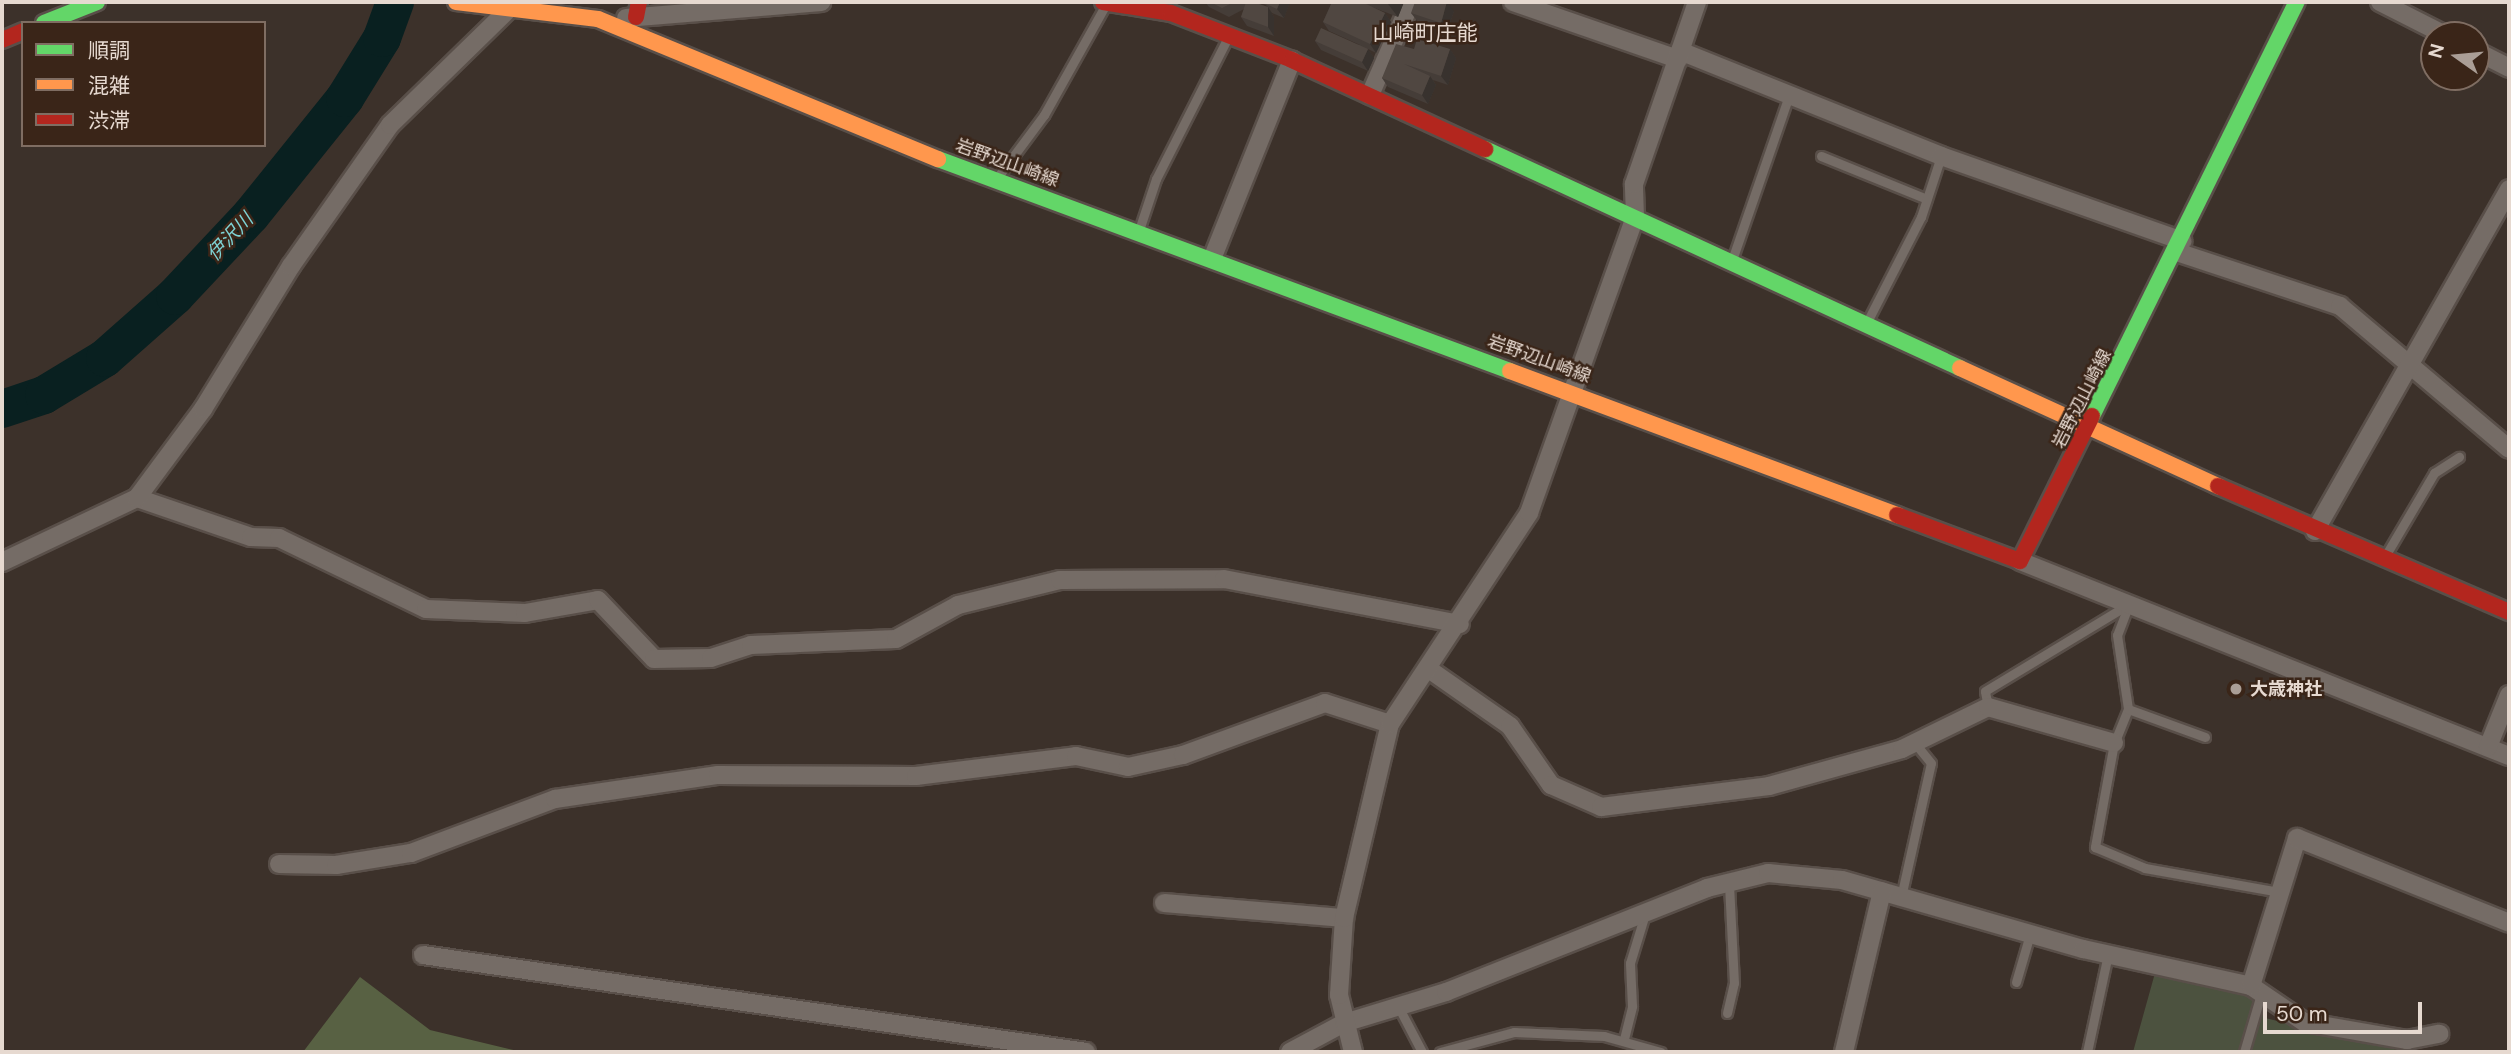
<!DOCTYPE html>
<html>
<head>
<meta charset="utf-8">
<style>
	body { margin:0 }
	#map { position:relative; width:2511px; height:1054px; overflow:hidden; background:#3c312a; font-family:"DM Sans","Noto Sans JP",sans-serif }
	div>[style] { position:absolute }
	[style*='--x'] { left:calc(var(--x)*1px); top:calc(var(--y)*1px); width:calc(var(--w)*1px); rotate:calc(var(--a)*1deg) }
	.green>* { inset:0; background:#4c523f }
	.forest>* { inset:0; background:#586143 }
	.river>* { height:38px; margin:-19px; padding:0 19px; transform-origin:19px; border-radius:19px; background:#092020 }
	.roads { filter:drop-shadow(2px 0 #594f49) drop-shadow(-2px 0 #594f49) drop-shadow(0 2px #594f49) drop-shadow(0 -2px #594f49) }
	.lane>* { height:9px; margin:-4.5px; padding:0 4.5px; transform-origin:4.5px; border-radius:4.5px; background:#756c66 }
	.street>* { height:18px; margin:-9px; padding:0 9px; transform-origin:9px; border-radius:9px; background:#756c66 }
	.fast>* { height:16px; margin:-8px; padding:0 8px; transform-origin:8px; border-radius:8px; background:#63d668 }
	.slow>* { height:16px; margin:-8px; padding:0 8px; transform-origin:8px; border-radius:8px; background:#ff974d }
	.jam>* { height:16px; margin:-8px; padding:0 8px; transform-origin:8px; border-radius:8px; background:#b3261e }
	.wall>* { inset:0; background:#453d38 }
	.shaded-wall>* { inset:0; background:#38322e }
	.building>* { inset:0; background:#504741 }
	.dots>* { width:19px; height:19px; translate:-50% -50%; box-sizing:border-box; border:4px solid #3a2518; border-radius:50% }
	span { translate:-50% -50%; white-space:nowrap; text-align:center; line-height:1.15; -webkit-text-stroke:5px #3a2518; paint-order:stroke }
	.street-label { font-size:18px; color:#e6d9d0 }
	.poi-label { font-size:18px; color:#e6d9d0; font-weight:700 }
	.left { translate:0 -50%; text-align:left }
	.water-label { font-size:19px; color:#7ed3d5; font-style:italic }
	.quarter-label { font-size:21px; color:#e6d9d0 }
	.frame { position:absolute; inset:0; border:4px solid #e6d9d0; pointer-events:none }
	.legend { position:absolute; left:21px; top:21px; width:245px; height:126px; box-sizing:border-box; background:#3a2518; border:2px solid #7f6d62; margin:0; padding:9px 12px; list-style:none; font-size:21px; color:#e6d9d0 }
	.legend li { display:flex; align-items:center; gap:14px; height:35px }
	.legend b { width:35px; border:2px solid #7f6d62 }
	.north { position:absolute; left:2420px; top:21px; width:70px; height:70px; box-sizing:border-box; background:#3a2518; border:2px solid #7f6d62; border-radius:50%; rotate:285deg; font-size:19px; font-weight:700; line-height:28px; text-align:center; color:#e6d9d0 }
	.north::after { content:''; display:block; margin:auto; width:24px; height:32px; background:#aa9e96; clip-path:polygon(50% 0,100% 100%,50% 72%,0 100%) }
	.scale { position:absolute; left:2263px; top:1002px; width:159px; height:32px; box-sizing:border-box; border:4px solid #e6d9d0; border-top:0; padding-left:9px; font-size:21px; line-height:24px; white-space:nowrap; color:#e6d9d0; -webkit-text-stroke:5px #3a2518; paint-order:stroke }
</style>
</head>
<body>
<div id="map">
	<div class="green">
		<i style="clip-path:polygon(2155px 973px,2269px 1001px,2265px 1018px,2406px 1052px,2133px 1052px)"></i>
	</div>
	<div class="forest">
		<i style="clip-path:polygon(360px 977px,430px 1030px,522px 1052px,303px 1052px)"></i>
	</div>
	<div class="river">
		<i style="--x:2;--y:409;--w:44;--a:-18.4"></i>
		<i style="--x:44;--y:395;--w:71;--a:-31.2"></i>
		<i style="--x:105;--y:358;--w:94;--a:-41.5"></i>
		<i style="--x:175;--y:296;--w:111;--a:-46.8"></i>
		<i style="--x:251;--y:215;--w:150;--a:-51.2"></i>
		<i style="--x:345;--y:98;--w:70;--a:-58.3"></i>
		<i style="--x:382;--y:38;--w:38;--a:-70"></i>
	</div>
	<div class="roads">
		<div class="lane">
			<i style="--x:1821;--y:156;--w:114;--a:22.1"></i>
			<i style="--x:997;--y:178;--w:79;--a:-53.3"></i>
			<i style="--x:1044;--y:115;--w:127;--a:-60.8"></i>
			<i style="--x:1139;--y:230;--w:54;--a:-71.6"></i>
			<i style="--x:1156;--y:179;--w:159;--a:-63.1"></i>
			<i style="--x:1732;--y:260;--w:175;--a:-70.9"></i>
			<i style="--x:1867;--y:322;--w:118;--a:-62.8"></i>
			<i style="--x:1921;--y:217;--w:64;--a:-71.8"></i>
			<i style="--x:2384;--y:558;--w:99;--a:-59.5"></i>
			<i style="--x:2434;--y:473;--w:30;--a:-33"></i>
			<i style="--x:1988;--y:707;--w:16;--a:-101"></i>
			<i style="--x:1985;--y:691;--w:168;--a:-31.1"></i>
			<i style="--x:2129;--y:604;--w:33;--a:111"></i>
			<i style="--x:2117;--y:635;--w:75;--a:81.5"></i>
			<i style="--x:2128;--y:709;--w:37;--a:112"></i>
			<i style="--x:2114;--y:743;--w:106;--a:100.4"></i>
			<i style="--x:2095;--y:847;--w:54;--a:22.8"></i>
			<i style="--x:2145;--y:868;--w:137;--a:10.1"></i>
			<i style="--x:2128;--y:709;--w:82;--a:20"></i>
			<i style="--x:1901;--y:897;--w:137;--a:-77.4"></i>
			<i style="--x:1931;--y:763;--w:26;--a:-129"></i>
			<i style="--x:2016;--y:982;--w:50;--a:-73.7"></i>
			<i style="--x:1398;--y:1006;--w:52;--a:62.4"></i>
			<i style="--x:1727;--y:1013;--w:31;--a:-77"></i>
			<i style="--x:1734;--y:983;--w:100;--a:-92.9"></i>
			<i style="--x:1624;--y:1039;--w:34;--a:-76"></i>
			<i style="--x:1632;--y:1006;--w:43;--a:-92.7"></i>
			<i style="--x:1630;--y:963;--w:51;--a:-73"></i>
			<i style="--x:1440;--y:1052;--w:77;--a:-15.1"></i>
			<i style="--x:1514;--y:1032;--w:90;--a:2.5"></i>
			<i style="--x:1604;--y:1036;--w:59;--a:15.7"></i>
			<i style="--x:2087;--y:1052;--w:100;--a:-77.9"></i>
			<i style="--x:2244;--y:1052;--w:60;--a:-73.7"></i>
		</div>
		<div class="street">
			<i style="--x:1513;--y:2;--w:175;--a:19.1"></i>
			<i style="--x:2380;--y:2;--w:73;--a:26.9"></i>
			<i style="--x:626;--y:18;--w:196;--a:-4.7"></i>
			<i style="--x:1680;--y:51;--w:281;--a:21.9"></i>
			<i style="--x:1941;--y:156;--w:256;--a:19.4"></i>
			<i style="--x:2476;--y:51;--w:37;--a:27"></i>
			<i style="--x:1370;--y:95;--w:102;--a:-66.2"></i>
			<i style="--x:2177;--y:252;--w:172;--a:18.3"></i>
			<i style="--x:2340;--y:306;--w:221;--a:40.2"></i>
			<i style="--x:1212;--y:259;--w:214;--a:-68.1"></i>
			<i style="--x:137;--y:498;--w:120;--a:18.9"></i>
			<i style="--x:251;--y:537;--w:28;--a:2"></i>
			<i style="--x:279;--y:538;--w:163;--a:25.8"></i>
			<i style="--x:426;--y:609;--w:99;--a:2.3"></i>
			<i style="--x:525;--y:613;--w:74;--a:-10.1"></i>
			<i style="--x:598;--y:600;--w:81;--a:46.5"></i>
			<i style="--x:654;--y:659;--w:57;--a:-1"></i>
			<i style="--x:711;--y:658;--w:42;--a:-18"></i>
			<i style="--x:751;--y:645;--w:145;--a:-2.4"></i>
			<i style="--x:896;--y:639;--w:71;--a:-28.7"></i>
			<i style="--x:958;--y:605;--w:105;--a:-13.8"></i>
			<i style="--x:1060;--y:580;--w:164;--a:-0.3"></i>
			<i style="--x:1224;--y:579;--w:240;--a:10.8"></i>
			<i style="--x:2315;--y:531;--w:393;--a:-60.4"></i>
			<i style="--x:2020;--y:561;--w:526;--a:21.74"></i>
			<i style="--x:2;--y:562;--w:149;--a:-25.4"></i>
			<i style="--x:137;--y:498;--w:111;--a:-53.4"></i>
			<i style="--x:203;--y:409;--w:168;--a:-58.4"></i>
			<i style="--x:291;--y:266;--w:172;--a:-54.9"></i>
			<i style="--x:390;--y:125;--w:176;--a:-44.3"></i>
			<i style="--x:1430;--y:670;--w:98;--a:35"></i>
			<i style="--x:1510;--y:726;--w:72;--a:55.2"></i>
			<i style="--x:1551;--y:785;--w:55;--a:23.7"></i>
			<i style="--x:1601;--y:807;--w:169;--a:-7.1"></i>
			<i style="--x:1769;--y:786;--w:138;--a:-15.5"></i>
			<i style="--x:1902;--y:749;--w:96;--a:-26"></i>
			<i style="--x:1988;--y:707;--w:131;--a:15.9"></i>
			<i style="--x:2488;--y:747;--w:56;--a:-68"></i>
			<i style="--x:279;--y:864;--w:57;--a:1"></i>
			<i style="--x:336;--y:865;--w:76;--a:-9.1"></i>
			<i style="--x:411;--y:853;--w:154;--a:-20.6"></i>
			<i style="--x:555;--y:799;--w:165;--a:-8.4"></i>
			<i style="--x:718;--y:775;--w:198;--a:0.3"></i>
			<i style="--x:916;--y:776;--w:161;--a:-7.1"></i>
			<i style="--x:1076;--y:756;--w:53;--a:11.9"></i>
			<i style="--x:1128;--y:767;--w:56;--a:-12.3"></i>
			<i style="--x:1183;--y:755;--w:151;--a:-20.1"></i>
			<i style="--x:1325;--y:703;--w:68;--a:17.9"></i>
			<i style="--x:1164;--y:903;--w:181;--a:4.8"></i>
			<i style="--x:423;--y:955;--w:670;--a:8.32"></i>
			<i style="--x:2251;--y:986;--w:64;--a:34.2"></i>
			<i style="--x:2304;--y:1022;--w:105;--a:9.9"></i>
			<i style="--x:2407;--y:1040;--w:33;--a:-11"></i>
			<i style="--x:1290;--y:1052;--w:61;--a:-28.2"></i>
			<i style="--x:1344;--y:1023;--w:107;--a:-16.9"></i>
			<i style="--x:1446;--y:992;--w:281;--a:-21.7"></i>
			<i style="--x:1707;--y:888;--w:63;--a:-13.8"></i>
			<i style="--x:1768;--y:873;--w:74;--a:5.4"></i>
			<i style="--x:1842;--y:880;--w:251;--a:16"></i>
			<i style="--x:2083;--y:949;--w:172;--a:12.4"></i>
			<i style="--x:2251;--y:986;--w:155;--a:-72.7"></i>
			<i style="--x:2297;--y:838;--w:228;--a:21.8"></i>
			<i style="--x:1353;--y:1052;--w:59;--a:-103.8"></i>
			<i style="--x:1339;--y:995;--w:77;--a:-86.3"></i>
			<i style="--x:1344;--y:918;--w:199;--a:-76.7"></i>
			<i style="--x:1390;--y:724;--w:253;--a:-56.6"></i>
			<i style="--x:1529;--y:513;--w:314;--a:-70.3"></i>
			<i style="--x:1635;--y:217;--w:33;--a:-92"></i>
			<i style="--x:1634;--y:184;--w:193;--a:-70.9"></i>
			<i style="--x:1844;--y:1052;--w:165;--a:-76.7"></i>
		</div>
		<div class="fast">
			<i style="--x:44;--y:23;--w:57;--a:-21.6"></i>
			<i style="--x:1485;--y:149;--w:523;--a:24.75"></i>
			<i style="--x:938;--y:159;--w:610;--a:20.34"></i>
			<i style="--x:2092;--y:416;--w:462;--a:-63.7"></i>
		</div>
		<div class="slow">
			<i style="--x:456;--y:2;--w:143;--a:6.8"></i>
			<i style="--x:598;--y:19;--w:368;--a:22.4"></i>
			<i style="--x:1960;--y:368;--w:284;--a:24.6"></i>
			<i style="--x:1510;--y:371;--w:413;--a:20.4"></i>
		</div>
		<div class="jam">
			<i style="--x:1103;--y:2;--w:69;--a:9.2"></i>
			<i style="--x:1171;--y:13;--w:130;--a:21.2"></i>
			<i style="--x:1292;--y:60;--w:213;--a:24.8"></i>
			<i style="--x:636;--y:17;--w:15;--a:-79"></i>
			<i style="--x:2;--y:40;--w:23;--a:-23"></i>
			<i style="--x:2218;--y:486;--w:317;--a:23.4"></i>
			<i style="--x:1897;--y:515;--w:131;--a:20.5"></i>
			<i style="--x:2020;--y:561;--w:162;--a:-63.6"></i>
		</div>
	</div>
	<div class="wall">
		<i style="clip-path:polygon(1205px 2px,1253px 2px,1268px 7px,1274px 17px,1274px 36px,1247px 26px,1241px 17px,1244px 9px,1229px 17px,1209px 7px)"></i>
		<i style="clip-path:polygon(1259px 2px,1290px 2px,1284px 18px,1272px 13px,1266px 5px)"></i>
		<i style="clip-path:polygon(1332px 2px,1404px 2px,1398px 17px,1372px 7px,1385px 13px,1391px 22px,1376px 53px,1368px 49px,1374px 58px,1368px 71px,1321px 50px,1315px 41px,1360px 45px,1329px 31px,1323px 22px)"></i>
		<i style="clip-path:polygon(1454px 11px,1447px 32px,1418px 22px,1411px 13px)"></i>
		<i style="clip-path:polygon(1414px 49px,1450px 49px,1456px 58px,1448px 85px,1433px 80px,1436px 85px,1428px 104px,1388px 87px,1382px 78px)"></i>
	</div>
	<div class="shaded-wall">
		<i style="clip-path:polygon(1280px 2px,1290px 2px,1284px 18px,1277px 9px)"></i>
		<i style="clip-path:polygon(1389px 2px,1404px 2px,1398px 17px,1388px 4px)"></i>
		<i style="clip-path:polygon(1447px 2px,1454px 11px,1447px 32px,1441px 23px)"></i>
		<i style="clip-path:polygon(1268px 7px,1274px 17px,1274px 36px,1268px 27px)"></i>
		<i style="clip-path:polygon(1385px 13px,1391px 22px,1376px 53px,1370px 44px)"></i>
		<i style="clip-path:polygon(1368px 49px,1374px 58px,1368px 71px,1362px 62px)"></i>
		<i style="clip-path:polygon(1450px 49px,1456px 58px,1448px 85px,1441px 76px)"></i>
		<i style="clip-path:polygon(1430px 76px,1436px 85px,1428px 104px,1422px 95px)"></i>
	</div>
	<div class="building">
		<i style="clip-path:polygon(1210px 2px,1234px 2px,1222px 8px)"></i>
		<i style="clip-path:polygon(1246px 2px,1253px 2px,1268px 7px,1268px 27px,1241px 17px)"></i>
		<i style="clip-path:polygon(1267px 2px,1280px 2px,1277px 9px,1266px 4px)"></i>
		<i style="clip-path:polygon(1332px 2px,1362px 2px,1385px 13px,1370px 44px,1323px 22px)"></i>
		<i style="clip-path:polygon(1415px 2px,1447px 2px,1441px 23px,1411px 13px)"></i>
		<i style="clip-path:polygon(1321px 28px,1368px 49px,1362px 62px,1315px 41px)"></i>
		<i style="clip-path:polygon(1417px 39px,1450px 49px,1441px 76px,1404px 64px,1430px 76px,1422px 95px,1382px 78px,1396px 44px,1414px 49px)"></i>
	</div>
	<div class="dots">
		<i style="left:2236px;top:689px;background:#aa9e96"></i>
	</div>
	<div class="street-label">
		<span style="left:1007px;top:163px;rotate:20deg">岩野辺山崎線</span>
		<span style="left:1539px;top:359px;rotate:20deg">岩野辺山崎線</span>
		<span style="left:2082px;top:399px;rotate:-63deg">岩野辺山崎線</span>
	</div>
	<div class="poi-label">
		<span class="left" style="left:2250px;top:689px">大歳神社</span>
	</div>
	<div class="water-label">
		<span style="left:230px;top:237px;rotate:-47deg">伊沢川</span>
	</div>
	<div class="quarter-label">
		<span style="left:1425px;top:33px">山崎町庄能</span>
	</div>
	<div class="frame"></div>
	<ul class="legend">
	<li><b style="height:9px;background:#63d668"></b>順調</li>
	<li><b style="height:9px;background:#ff974d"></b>混雑</li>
	<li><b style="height:9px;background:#b3261e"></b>渋滞</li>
	</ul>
	<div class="north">N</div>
	<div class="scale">50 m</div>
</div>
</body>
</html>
